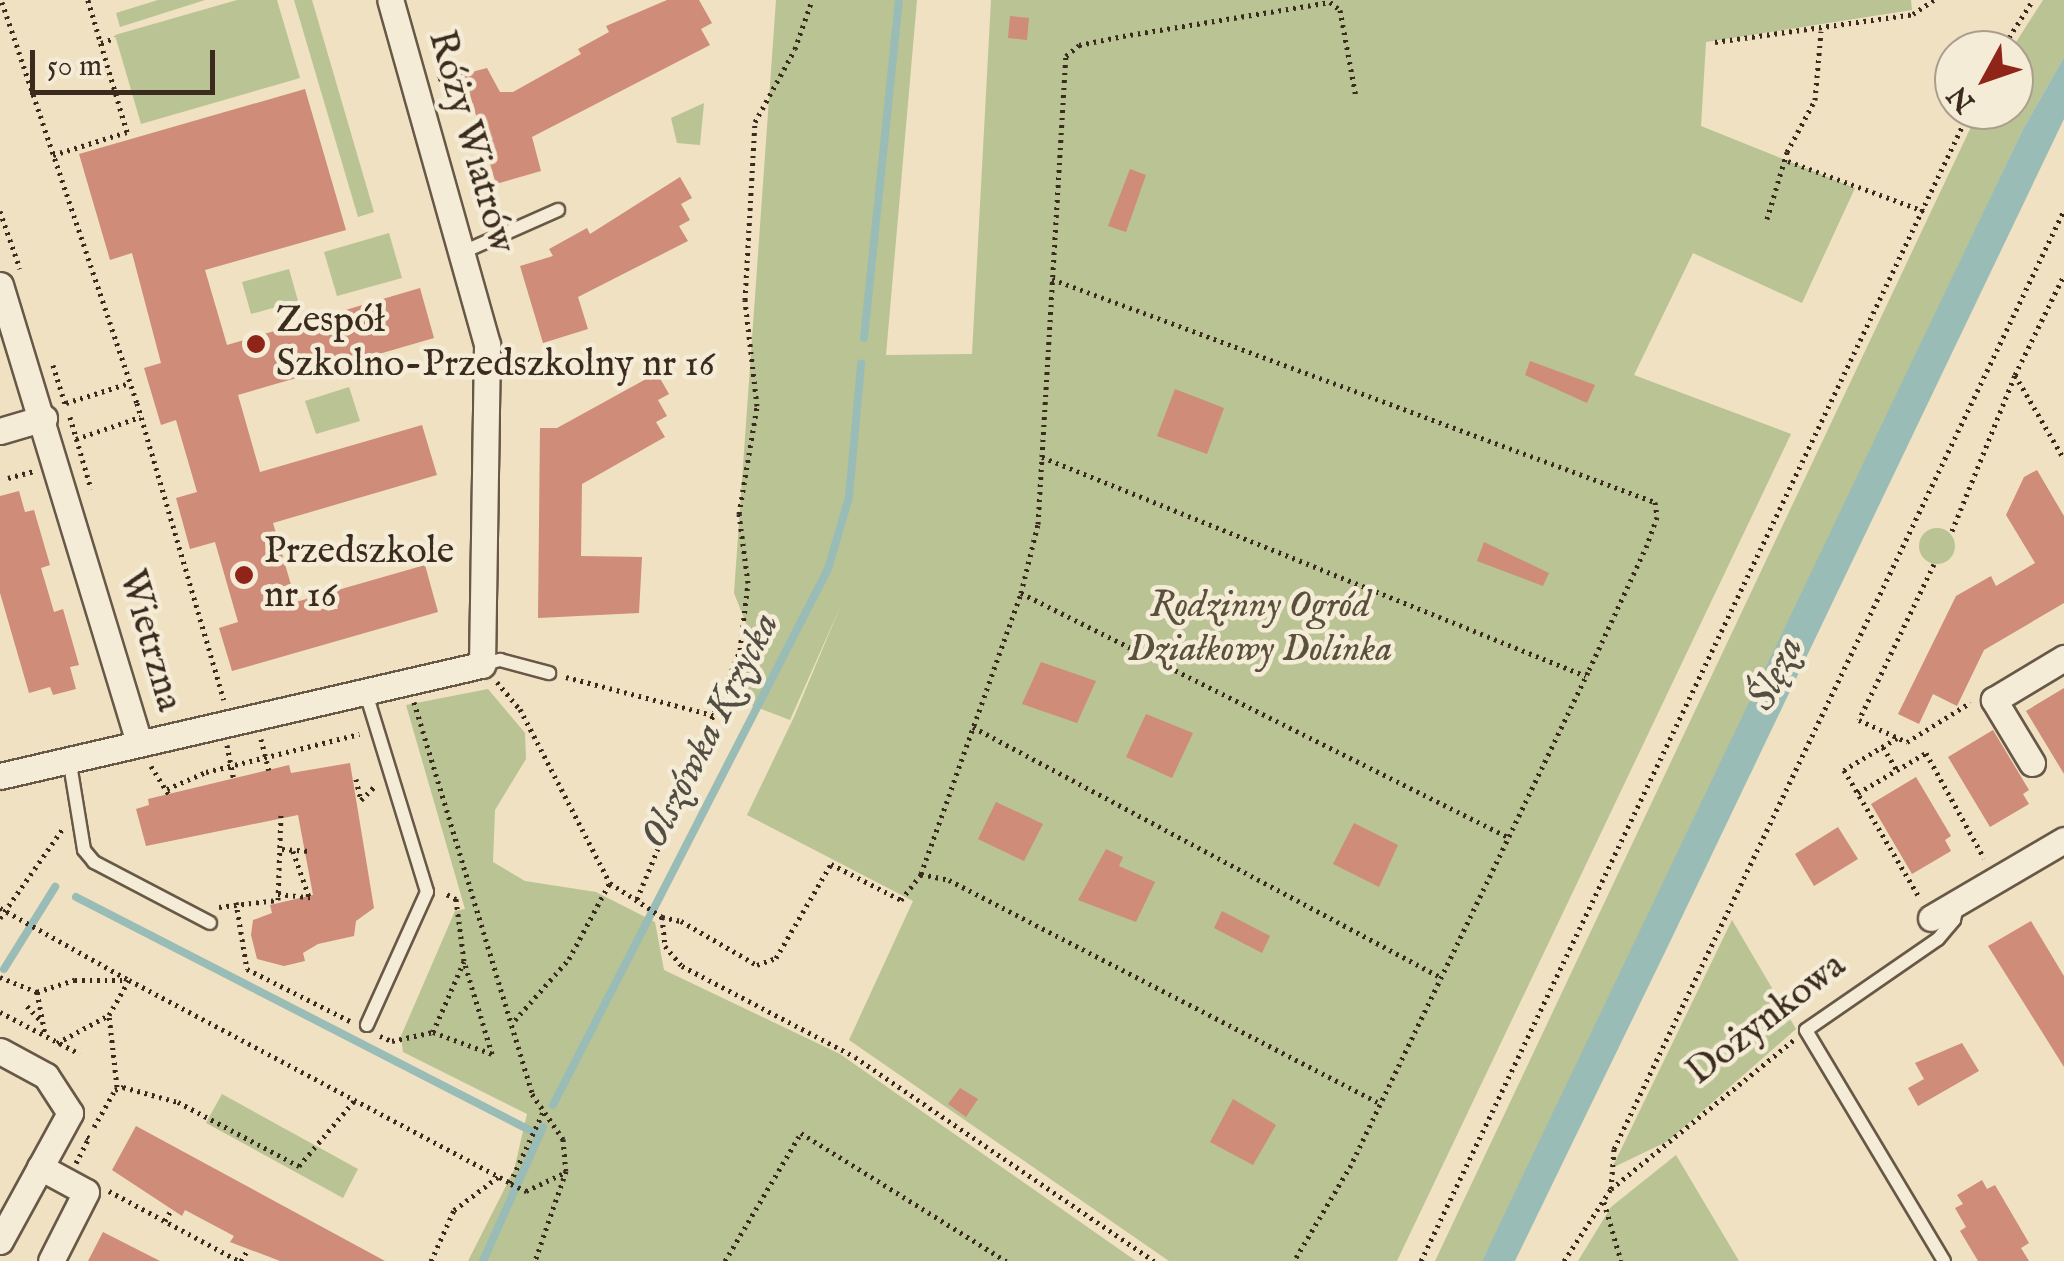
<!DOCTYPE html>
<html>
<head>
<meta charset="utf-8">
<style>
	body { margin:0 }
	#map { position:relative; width:2064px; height:1261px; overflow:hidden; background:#efe1c1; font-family:"IM FELL English",serif }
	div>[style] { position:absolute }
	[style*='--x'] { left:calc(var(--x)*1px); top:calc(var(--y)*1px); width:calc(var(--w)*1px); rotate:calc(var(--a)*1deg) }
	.green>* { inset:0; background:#b9c393 }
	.round { border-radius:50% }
	.water>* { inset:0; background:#9abcb7 }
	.stream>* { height:8px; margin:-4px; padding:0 4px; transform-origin:4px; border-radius:4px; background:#9abcb7 }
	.building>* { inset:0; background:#ce8c79 }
	.path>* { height:5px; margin-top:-2.5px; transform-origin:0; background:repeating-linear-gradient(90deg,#3b2a1e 0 2.5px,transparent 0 7.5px) }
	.roads { filter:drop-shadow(2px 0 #685847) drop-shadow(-2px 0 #685847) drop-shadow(0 2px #685847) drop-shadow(0 -2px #685847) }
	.lane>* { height:12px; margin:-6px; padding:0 6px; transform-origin:6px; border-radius:6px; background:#f5ecd7 }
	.street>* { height:25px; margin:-12.5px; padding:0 12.5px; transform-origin:12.5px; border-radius:12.5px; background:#f5ecd7 }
	.dots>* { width:28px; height:28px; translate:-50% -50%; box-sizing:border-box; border:5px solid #f5ecd7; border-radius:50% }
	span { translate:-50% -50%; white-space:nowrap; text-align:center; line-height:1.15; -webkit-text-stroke:9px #f5ecd7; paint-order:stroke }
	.street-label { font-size:38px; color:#3b2a1e }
	.poi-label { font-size:38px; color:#3b2a1e }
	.left { translate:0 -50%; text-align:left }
	.park-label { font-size:38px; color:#5a503b; font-style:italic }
	.water-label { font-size:40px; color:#534e44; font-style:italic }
	.north { position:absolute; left:1934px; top:30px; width:100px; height:100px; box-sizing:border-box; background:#f5ecd7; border:2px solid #ab9e8d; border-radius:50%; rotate:230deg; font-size:28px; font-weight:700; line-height:40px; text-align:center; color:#3b2a1e }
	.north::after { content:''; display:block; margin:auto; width:35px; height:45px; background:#8f2418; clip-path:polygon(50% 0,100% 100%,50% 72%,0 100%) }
	.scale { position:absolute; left:30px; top:50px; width:185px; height:45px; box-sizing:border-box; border:5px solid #3b2a1e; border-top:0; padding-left:12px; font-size:30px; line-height:35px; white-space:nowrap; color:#3b2a1e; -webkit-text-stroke:8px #f5ecd7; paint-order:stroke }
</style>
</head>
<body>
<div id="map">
	<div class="green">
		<i style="clip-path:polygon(158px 0,205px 0,120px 27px,116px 13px)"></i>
		<i style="clip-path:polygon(237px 0,277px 0,300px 78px,141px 124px,115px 35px)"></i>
		<i style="clip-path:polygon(294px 0,312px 0,374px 212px,358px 217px)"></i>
		<i style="clip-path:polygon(776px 0,917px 0,886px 355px,972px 354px,991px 0,1911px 0,1912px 10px,1706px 42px,1701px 126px,1855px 188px,1802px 303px,1693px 253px,1634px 375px,1791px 434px,1397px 1261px,1169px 1261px,849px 1040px,913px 901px,747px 815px,794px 717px,841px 605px,790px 720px,740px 701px,753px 641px,734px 593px)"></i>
		<i style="clip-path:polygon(2043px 0,2064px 0,2064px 57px,2023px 129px,1565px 1095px,1482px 1261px,1435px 1261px,1979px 110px,2014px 110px,2011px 50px)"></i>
		<i style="clip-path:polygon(704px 103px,700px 145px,677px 143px,671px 118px)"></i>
		<i style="clip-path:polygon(389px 233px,402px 278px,337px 296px,324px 252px)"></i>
		<i style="clip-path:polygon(289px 269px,298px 301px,251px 314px,242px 282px)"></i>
		<i style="clip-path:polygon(349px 387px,360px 421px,316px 434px,305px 401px)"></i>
		<i class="round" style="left:1919px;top:528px;width:36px;height:36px"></i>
		<i style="clip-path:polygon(488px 689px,525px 733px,526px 759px,495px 810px,493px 862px,525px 881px,596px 892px,655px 922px,664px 970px,840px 1054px,1136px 1261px,468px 1261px,514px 1170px,527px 1114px,403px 1052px,401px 1036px,455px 911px,465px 909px,406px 705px)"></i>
		<i style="clip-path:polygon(1732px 920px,1796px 1029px,1668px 1141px,1612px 1168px)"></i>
		<i style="clip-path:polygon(222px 1094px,358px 1169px,343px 1198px,206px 1123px)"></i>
		<i style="clip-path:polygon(1676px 1155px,1739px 1261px,1578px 1261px,1611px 1207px)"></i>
	</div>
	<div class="water">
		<i style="clip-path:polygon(2064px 57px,2064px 119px,1668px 946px,1515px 1261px,1482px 1261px,2023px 129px)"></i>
	</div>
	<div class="stream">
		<i style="--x:864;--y:338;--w:340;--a:-84.1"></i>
		<i style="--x:76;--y:897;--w:521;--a:27.2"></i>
		<i style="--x:4;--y:969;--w:97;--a:-58.1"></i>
		<i style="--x:553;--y:1105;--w:602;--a:-62.84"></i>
		<i style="--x:828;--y:569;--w:75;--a:-73.7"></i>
		<i style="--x:849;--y:497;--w:134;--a:-84.8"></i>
		<i style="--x:483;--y:1261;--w:147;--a:-65.9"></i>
	</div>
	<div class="building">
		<i style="clip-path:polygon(667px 0,699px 0,712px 23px,701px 29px,710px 45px,532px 137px,541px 171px,496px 184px,464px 74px,487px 68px,500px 92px,513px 92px,581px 54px,578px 49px,609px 32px,606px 26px)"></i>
		<i style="clip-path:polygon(1010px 16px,1029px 18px,1027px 40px,1008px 38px)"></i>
		<i style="clip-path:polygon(305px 89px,346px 230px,205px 270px,227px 345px,420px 288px,434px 338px,238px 395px,260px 472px,422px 425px,437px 475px,273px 523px,296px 602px,425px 565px,438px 612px,232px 671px,219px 628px,238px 622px,215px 542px,190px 549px,176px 498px,197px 492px,176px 420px,161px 425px,144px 368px,161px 363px,132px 253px,110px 260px,79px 154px)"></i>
		<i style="clip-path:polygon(1130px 169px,1146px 175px,1126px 232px,1108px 226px)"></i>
		<i style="clip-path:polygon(680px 177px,692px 198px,681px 204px,690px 220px,679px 226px,688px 241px,578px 297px,588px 329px,543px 343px,520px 266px,553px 256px,549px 249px,587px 228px,590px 234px)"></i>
		<i style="clip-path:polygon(1530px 361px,1595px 385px,1587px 403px,1525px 375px)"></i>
		<i style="clip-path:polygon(657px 373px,669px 394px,658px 400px,667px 416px,656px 422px,665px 437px,582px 484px,581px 556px,642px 557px,639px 613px,538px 618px,540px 428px,557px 428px)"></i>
		<i style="clip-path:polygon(1175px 389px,1224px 408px,1207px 454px,1157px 436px)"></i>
		<i style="clip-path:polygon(2037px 470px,2064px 516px,2064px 603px,1984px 650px,1957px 706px,1933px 694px,1919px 724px,1898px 714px,1956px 596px,1991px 576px,1996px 586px,2035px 563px,2006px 515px,2024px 477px)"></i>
		<i style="clip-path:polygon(19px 491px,25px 512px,34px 510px,50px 565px,41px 568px,54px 612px,63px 609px,79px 665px,70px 667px,76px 689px,53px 695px,50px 687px,29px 693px,0 593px,0 496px)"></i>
		<i style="clip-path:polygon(1484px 542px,1549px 573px,1543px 586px,1477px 561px)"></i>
		<i style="clip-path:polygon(1041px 662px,1096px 681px,1077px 723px,1022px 704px)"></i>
		<i style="clip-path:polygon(2064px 688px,2064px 774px,2026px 711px)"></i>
		<i style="clip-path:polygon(1146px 714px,1193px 733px,1172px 778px,1126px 757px)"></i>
		<i style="clip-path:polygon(1993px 730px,2029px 790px,2023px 794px,2029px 804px,1990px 827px,1948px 757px)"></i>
		<i style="clip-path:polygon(350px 763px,374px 908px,356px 921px,354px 936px,318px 944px,303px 953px,305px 961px,284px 966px,257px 959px,251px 935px,253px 920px,272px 913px,270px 905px,313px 895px,298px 815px,146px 846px,136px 809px,149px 805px,148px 799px,289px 765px,291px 773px)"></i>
		<i style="clip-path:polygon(1916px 777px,1951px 836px,1945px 840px,1951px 851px,1912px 874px,1871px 804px)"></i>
		<i style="clip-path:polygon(996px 802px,1043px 824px,1024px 861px,978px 839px)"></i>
		<i style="clip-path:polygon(1354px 823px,1398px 845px,1379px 887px,1333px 864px)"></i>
		<i style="clip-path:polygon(1838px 827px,1858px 859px,1814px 886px,1795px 854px)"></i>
		<i style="clip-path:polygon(1106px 849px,1123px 857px,1119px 866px,1155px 882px,1136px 922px,1078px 900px)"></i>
		<i style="clip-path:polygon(1222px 911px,1270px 936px,1262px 953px,1214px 928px)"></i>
		<i style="clip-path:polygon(2031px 921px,2064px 976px,2064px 1067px,1988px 946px)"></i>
		<i style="clip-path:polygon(1962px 1043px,1979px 1071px,1918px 1106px,1908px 1088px,1924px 1079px,1915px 1063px)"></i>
		<i style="clip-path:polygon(960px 1088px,978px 1099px,966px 1117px,948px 1104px)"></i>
		<i style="clip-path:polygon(1233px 1099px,1276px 1125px,1253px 1165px,1210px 1142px)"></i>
		<i style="clip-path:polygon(136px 1126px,385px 1261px,280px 1261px,230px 1242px,234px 1236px,185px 1210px,182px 1216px,112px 1170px)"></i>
		<i style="clip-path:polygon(1982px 1180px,1987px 1189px,1995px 1185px,2029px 1243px,2021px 1248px,2029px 1261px,1978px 1261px,1960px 1231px,1966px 1227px,1955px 1208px,1963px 1204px,1957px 1195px)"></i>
		<i style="clip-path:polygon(103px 1232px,160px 1261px,88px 1261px)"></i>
	</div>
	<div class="path">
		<i style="--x:2;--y:2;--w:423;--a:71.4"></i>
		<i style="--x:137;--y:403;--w:309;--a:73.7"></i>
		<i style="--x:1715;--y:42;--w:200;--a:-8"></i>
		<i style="--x:1913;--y:14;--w:25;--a:-34"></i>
		<i style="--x:101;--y:43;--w:15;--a:-20"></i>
		<i style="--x:2001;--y:50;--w:59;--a:-57.4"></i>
		<i style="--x:438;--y:79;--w:27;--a:-17"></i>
		<i style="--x:53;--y:155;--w:77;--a:-17.3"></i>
		<i style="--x:127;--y:132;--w:138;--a:-106.5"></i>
		<i style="--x:1788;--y:161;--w:145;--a:20.2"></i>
		<i style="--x:0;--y:211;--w:61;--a:71"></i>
		<i style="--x:1767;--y:219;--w:70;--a:-73.4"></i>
		<i style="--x:1787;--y:152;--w:59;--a:-61.7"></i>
		<i style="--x:1815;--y:100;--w:69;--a:-85"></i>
		<i style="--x:1052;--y:279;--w:643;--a:20.3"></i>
		<i style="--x:1655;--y:502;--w:15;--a:82"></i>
		<i style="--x:1657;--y:517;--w:30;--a:110"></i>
		<i style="--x:1647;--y:545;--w:140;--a:114.9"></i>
		<i style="--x:1588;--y:672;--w:547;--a:115.68"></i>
		<i style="--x:1351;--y:1165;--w:112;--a:120.7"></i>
		<i style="--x:53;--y:365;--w:44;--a:72.8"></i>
		<i style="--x:2015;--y:375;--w:97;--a:59.7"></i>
		<i style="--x:66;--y:403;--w:67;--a:-17.4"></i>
		<i style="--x:70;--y:417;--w:75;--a:73.7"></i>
		<i style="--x:76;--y:439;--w:68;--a:-19"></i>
		<i style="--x:1042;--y:457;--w:586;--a:21.93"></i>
		<i style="--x:8;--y:478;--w:27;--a:-15"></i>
		<i style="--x:1952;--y:531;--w:168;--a:-68"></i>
		<i style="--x:2015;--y:375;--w:111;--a:-63.9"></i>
		<i style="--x:1934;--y:564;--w:173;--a:115.7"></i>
		<i style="--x:1859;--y:720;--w:53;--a:24.6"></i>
		<i style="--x:1907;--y:742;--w:75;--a:-32"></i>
		<i style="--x:1021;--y:593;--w:545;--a:26.61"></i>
		<i style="--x:566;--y:677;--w:152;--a:14.5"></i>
		<i style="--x:497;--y:682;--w:35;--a:50"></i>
		<i style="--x:520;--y:709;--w:196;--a:62.7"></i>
		<i style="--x:610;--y:883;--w:62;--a:33.2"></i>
		<i style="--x:662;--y:917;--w:29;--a:84"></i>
		<i style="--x:665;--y:946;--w:26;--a:50"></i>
		<i style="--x:682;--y:966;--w:195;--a:27.7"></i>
		<i style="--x:855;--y:1057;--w:362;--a:34.3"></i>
		<i style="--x:414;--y:702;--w:409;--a:73.2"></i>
		<i style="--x:532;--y:1094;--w:55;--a:55.4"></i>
		<i style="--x:563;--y:1139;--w:32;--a:85"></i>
		<i style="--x:566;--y:1171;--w:95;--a:109"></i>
		<i style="--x:973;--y:727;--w:532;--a:28.15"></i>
		<i style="--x:1897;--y:738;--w:62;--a:148.9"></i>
		<i style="--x:1844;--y:770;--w:147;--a:59.4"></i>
		<i style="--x:261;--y:739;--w:32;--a:76"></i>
		<i style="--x:227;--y:745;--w:37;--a:79"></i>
		<i style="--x:1883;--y:747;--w:27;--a:59"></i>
		<i style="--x:151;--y:766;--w:36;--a:58"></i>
		<i style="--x:356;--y:779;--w:22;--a:77"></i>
		<i style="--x:361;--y:800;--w:20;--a:-45"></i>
		<i style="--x:167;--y:789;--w:43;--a:-23.6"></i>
		<i style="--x:206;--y:772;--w:158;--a:-13.9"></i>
		<i style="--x:1858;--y:793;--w:79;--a:-30.5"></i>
		<i style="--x:1926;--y:753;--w:120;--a:61.1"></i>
		<i style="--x:282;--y:849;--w:28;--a:4"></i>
		<i style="--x:293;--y:851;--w:49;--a:70.8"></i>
		<i style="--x:921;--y:874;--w:29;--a:12"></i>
		<i style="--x:949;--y:880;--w:487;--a:27.4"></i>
		<i style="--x:278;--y:894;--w:37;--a:6"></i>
		<i style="--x:637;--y:899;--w:269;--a:-67.5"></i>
		<i style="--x:740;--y:650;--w:67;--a:-83.2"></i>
		<i style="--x:748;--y:583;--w:70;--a:-97.4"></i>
		<i style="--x:739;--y:514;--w:109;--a:-80.5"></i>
		<i style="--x:757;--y:406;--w:107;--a:-96.5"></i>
		<i style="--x:745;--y:300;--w:178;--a:-86.8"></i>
		<i style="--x:755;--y:122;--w:83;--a:-61.3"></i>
		<i style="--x:795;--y:49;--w:52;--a:-70.9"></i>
		<i style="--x:236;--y:902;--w:68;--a:80.7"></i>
		<i style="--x:247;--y:969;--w:118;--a:26.8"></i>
		<i style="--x:219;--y:907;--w:59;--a:-6.8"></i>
		<i style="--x:278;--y:900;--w:85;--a:-88"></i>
		<i style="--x:0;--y:908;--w:148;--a:29.2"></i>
		<i style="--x:662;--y:917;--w:19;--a:12"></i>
		<i style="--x:681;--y:921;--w:88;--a:30.1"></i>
		<i style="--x:757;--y:965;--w:20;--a:-20"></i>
		<i style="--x:776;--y:958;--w:109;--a:-59.7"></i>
		<i style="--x:831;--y:864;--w:79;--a:27.2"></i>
		<i style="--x:901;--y:900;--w:33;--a:-52"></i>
		<i style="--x:921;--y:874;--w:298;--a:-70.4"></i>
		<i style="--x:1021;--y:593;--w:71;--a:-76.2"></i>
		<i style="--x:1038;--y:524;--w:469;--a:-86.6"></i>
		<i style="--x:1066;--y:56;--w:17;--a:-40"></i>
		<i style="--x:1079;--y:45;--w:45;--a:-11.6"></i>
		<i style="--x:1123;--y:36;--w:210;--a:-9.3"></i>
		<i style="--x:1330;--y:2;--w:13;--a:39"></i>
		<i style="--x:1340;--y:10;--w:88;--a:79.6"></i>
		<i style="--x:0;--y:918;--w:111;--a:-54.9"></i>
		<i style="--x:0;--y:977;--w:40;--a:22"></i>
		<i style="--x:37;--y:992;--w:43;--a:79.2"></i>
		<i style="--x:37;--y:992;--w:40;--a:-18"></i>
		<i style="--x:75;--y:980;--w:51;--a:0"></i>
		<i style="--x:27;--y:1006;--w:22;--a:47"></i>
		<i style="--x:0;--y:1012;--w:90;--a:27.7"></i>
		<i style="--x:515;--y:1020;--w:81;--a:-48.5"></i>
		<i style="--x:569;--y:959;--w:85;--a:-61.9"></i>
		<i style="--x:433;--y:1032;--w:63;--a:20.4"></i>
		<i style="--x:492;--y:1054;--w:97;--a:-106.8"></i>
		<i style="--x:464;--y:961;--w:63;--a:-97.4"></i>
		<i style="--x:456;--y:899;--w:13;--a:-153"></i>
		<i style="--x:380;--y:1036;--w:13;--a:23"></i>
		<i style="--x:392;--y:1041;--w:42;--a:-12.4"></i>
		<i style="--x:433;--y:1032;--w:77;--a:-66.4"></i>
		<i style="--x:57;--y:1043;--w:59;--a:-28.3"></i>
		<i style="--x:117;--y:1087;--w:72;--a:-96.3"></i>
		<i style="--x:109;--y:1015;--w:40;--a:-60.3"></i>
		<i style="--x:129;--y:980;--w:432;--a:28"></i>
		<i style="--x:510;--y:1183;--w:81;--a:-65"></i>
		<i style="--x:94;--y:1127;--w:43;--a:-60.4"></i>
		<i style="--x:115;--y:1090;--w:9;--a:-21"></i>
		<i style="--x:123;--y:1087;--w:57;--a:15.3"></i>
		<i style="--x:178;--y:1102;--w:137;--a:27.9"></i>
		<i style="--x:299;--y:1166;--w:85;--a:-49.8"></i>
		<i style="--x:76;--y:1163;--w:28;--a:-63"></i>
		<i style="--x:89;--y:1138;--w:6;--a:-149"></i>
		<i style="--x:511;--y:1184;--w:17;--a:25"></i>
		<i style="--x:526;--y:1191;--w:42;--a:-25.3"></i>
		<i style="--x:1611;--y:1189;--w:40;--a:-85.7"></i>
		<i style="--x:1614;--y:1149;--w:1041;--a:-64.39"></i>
		<i style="--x:109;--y:1191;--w:148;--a:28.3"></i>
		<i style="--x:1604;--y:1202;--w:61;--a:73.9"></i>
		<i style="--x:165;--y:1221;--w:13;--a:-61"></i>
		<i style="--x:241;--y:1261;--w:12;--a:-59"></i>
		<i style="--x:431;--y:1261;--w:56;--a:-65.7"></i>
		<i style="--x:454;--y:1210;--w:55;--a:-36.9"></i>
		<i style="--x:725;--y:1261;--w:149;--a:-59.3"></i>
		<i style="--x:801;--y:1133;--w:242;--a:32"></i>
		<i style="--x:1421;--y:1261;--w:1275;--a:-64.5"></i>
		<i style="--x:1564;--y:1261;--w:86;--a:-56.9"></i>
		<i style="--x:1611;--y:1189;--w:236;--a:-39.2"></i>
	</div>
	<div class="roads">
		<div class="lane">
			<i style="--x:463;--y:252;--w:104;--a:-23.9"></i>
			<i style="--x:482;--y:665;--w:19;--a:-16"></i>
			<i style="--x:500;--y:660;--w:51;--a:14.9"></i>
			<i style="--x:365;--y:690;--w:211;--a:72.9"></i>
			<i style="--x:427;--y:892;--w:146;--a:114.3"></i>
			<i style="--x:69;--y:758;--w:93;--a:80.7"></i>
			<i style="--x:84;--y:850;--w:16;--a:50"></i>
			<i style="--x:94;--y:862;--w:131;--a:27.7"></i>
			<i style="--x:1944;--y:1261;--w:269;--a:-120.9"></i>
			<i style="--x:1806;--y:1030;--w:160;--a:-34.6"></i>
			<i style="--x:1938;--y:939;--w:25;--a:-50"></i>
			<i style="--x:1954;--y:920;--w:18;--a:-77"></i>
		</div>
		<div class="street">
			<i style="--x:0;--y:285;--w:475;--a:73.1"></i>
			<i style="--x:0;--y:431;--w:46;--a:-16.5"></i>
			<i style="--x:2032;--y:763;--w:74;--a:-121.1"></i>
			<i style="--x:1994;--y:700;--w:82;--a:-31"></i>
			<i style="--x:0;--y:776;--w:495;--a:-13"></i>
			<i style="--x:482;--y:665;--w:321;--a:-89.1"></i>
			<i style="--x:487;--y:344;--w:357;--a:-105.7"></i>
			<i style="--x:1931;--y:918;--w:154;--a:-30.4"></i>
			<i style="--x:0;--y:1051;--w:52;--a:28.5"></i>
			<i style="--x:46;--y:1076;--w:44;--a:57"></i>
			<i style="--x:70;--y:1113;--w:146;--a:118.7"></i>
			<i style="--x:40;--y:1167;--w:52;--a:28.5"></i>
			<i style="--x:86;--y:1192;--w:77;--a:116.9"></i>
		</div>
	</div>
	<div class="dots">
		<i style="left:256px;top:344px;background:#8f2418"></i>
		<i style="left:244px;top:575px;background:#8f2418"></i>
	</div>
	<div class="street-label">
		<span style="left:470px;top:142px;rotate:74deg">Róży Wiatrów</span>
		<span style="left:149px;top:641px;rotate:74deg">Wietrzna</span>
		<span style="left:1767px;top:1020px;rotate:-38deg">Dożynkowa</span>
	</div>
	<div class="poi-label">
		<span class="left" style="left:276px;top:344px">Zespół<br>Szkolno-Przedszkolny nr 16</span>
		<span class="left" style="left:264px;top:575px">Przedszkole<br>nr 16</span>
	</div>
	<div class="park-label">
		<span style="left:1260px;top:629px">Rodzinny Ogród<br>Działkowy Dolinka</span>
	</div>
	<div class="water-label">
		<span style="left:1777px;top:674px;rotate:-64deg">Ślęza</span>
		<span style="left:711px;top:731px;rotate:-63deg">Olszówka Krzycka</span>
	</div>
	<div class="north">N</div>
	<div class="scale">50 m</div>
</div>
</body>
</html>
